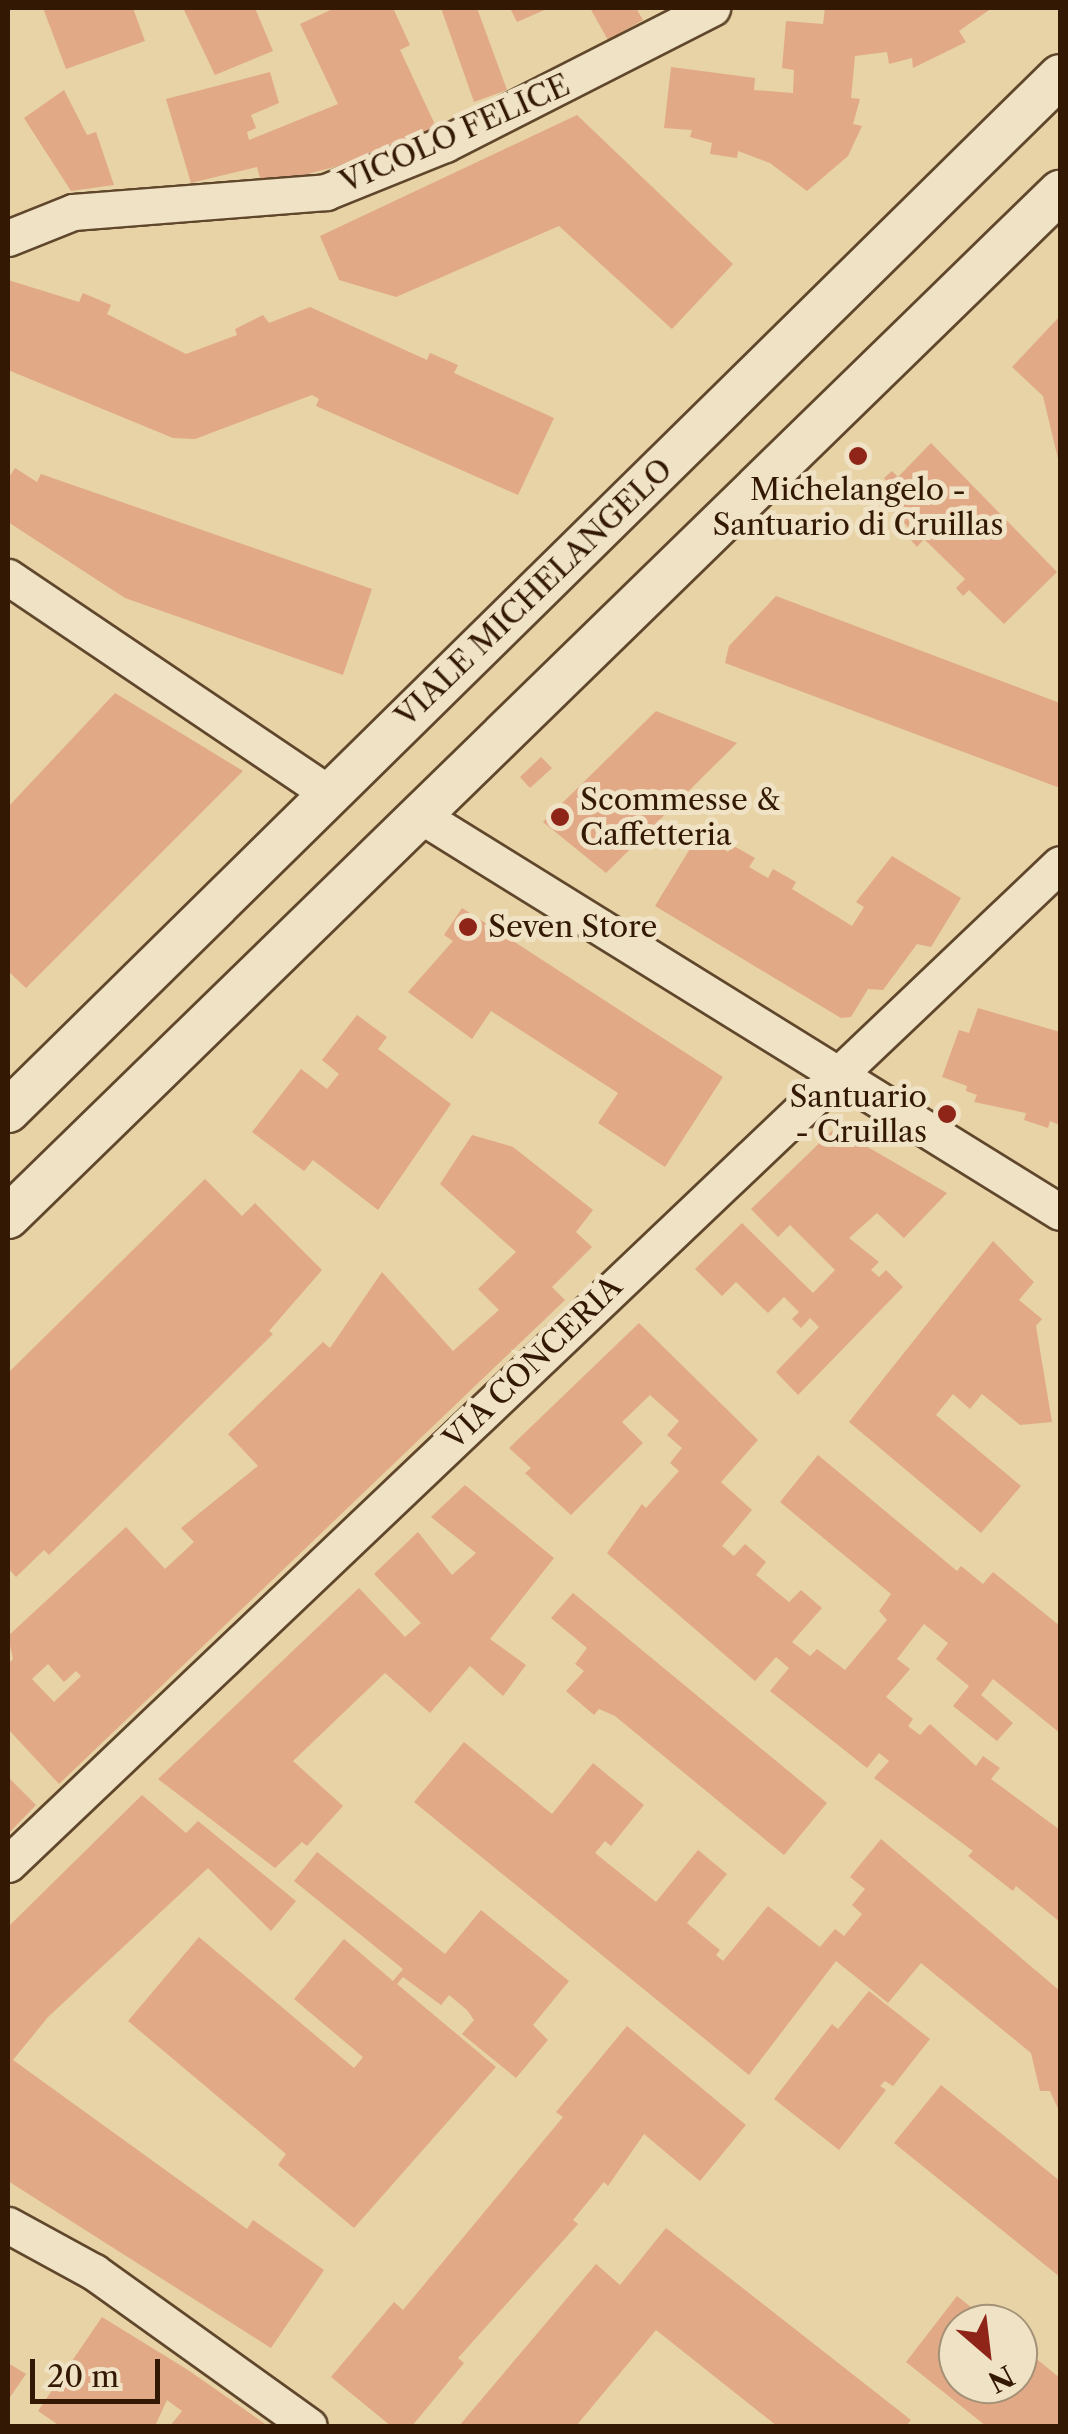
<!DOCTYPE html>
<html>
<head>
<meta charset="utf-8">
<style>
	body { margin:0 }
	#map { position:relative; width:1068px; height:2434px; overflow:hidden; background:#e7d3a6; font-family:"Libre Caslon Text",serif }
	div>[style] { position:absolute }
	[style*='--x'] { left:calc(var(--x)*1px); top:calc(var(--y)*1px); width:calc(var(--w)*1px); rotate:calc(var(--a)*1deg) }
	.building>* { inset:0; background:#e1a986 }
	.roads { filter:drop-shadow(2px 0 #60472c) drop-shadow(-2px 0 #60472c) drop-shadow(0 2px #60472c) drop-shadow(0 -2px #60472c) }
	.minor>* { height:35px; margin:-17.5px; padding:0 17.5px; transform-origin:17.5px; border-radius:17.5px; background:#efe2c5 }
	.tertiary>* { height:42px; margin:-21px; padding:0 21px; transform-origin:21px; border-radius:21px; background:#efe2c5 }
	.dots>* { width:28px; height:28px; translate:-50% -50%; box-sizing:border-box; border:5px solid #efe2c5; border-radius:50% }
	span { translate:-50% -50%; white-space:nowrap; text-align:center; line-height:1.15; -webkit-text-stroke:10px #efe2c5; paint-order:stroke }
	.street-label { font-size:30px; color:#331803 }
	.poi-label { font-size:30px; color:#331803 }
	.left { translate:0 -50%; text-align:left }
	.right { translate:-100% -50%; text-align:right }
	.frame { position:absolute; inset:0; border:10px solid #331803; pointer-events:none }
	.north { position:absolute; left:938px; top:2304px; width:100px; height:100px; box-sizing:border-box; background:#efe2c5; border:2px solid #a49177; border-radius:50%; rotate:152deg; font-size:28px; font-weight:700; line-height:40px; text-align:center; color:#331803 }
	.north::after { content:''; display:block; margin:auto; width:35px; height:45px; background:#8f2418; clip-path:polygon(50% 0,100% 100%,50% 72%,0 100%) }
	.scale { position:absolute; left:30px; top:2359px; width:130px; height:45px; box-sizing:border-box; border:5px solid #331803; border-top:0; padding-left:12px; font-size:30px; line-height:35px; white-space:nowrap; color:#331803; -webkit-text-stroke:8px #efe2c5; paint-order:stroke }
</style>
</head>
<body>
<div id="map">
	<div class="building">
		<i style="clip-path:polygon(43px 8px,133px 8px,145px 41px,66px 69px)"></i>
		<i style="clip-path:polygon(183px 8px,255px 8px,273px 51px,215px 75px)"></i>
		<i style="clip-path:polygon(335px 8px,393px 8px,410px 45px,400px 50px,438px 131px,342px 174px,338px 166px,262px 186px,257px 167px,191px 183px,166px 99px,270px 72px,279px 103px,251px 115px,256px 128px,247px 132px,249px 140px,338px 104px,300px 24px)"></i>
		<i style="clip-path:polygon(441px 8px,477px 8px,507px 90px,474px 102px)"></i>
		<i style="clip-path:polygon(510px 8px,549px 8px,517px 22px)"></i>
		<i style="clip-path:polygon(590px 8px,636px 8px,643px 20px,608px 40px)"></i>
		<i style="clip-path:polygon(825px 8px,992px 8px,959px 31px,966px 42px,913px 68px,912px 58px,889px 64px,887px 52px,855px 56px,851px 98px,860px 99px,853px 124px,862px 126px,848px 156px,807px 191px,770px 163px,738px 151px,737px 158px,710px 154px,712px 143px,690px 137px,692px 130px,664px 128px,671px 67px,755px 78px,754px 90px,793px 93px,794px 70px,782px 68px,786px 21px,823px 24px)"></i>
		<i style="clip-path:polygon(64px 90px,87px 135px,96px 132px,114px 185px,71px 191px,24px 118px)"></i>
		<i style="clip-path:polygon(577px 115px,733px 264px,672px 329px,559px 226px,396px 297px,339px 280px,320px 236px)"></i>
		<i style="clip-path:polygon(8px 280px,79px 302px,83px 293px,111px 305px,107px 314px,186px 354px,237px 335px,235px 329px,263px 315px,269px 323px,310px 307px,427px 360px,430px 353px,458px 365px,454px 373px,554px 418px,518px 495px,316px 406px,319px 399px,312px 395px,195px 439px,173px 438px,8px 370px)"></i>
		<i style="clip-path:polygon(1060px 316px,1060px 463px,1059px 463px,1043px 396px,1012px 367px)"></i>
		<i style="clip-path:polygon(931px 443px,1057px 572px,1004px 624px,969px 590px,963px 596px,956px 588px,965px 579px,924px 539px,917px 547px,909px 538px,914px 533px,877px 496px,889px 484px,884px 478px,892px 471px,898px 477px)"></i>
		<i style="clip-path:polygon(15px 468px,37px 482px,41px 474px,372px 589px,343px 675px,125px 598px,8px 522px,8px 479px)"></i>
		<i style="clip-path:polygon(776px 596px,1060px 703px,1060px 788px,725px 663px,729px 646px)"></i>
		<i style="clip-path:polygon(115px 693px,243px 771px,26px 988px,8px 971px,8px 807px)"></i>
		<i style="clip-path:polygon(656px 711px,737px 743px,606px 873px,543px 822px)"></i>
		<i style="clip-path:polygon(541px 757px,552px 768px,530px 788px,520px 777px)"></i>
		<i style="clip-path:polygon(699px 834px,728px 852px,732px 845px,755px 858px,749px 867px,768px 878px,773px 869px,796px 882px,792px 889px,852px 926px,864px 907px,856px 902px,892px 856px,961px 898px,931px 947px,917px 944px,883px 990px,868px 989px,851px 1017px,841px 1018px,655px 906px)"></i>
		<i style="clip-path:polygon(462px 908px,723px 1077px,665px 1167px,598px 1123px,618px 1093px,491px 1011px,472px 1039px,408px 992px,453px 941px,444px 935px)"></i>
		<i style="clip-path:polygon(978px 1008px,1060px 1032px,1060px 1125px,1050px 1121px,1048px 1128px,1024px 1120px,1026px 1113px,974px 1102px,977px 1095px,966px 1091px,967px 1086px,942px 1077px,959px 1030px,969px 1033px)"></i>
		<i style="clip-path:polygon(357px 1015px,387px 1037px,378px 1049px,451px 1104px,378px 1210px,313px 1160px,304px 1171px,252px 1132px,301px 1069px,327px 1089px,339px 1074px,322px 1060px)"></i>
		<i style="clip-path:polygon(835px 1128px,947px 1193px,904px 1238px,877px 1213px,849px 1238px,879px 1262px,871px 1270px,879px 1277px,886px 1270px,903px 1287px,798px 1395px,776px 1372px,819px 1327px,810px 1318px,801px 1328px,792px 1319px,799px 1312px,784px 1297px,768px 1313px,736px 1282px,722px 1296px,695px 1269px,742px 1223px,813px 1293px,835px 1270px,790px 1225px,778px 1237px,751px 1209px)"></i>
		<i style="clip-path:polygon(evenodd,472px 1135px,513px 1147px,593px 1210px,576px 1232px,592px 1247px,552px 1287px,565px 1300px,59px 1784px,8px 1729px,8px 1664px,13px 1659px,8px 1636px,126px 1527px,165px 1569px,194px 1542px,181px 1528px,258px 1466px,228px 1434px,323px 1342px,330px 1348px,382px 1272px,453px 1351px,499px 1310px,478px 1289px,516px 1252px,440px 1184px,472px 1135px,48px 1664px,64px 1682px,76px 1671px,81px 1676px,54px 1702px,32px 1679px,48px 1664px)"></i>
		<i style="clip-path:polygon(205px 1179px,242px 1216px,255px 1203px,322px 1270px,269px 1331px,273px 1334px,49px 1555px,44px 1550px,16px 1577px,8px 1568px,8px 1373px)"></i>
		<i style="clip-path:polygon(993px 1241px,1034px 1282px,1019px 1300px,1042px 1319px,1036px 1326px,1052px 1422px,1020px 1425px,982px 1394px,970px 1409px,953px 1394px,936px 1415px,1021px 1486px,981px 1533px,849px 1422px)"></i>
		<i style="clip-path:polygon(639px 1323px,758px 1440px,721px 1482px,752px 1510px,722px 1546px,734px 1556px,745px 1544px,766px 1562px,756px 1575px,789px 1602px,801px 1590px,822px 1608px,792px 1642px,810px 1656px,817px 1649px,845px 1670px,887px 1620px,879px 1611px,891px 1594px,780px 1502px,818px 1455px,957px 1571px,961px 1566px,983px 1584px,993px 1572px,1060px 1626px,1060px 1733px,993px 1679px,981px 1695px,1013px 1723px,997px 1741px,953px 1706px,969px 1686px,936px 1659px,948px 1643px,924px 1624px,897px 1659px,910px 1669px,886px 1697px,913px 1719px,908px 1726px,920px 1735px,930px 1724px,976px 1766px,983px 1756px,1000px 1768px,991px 1779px,1060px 1830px,1060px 1922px,1016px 1886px,1013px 1891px,968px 1856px,973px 1851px,874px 1778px,889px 1761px,879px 1753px,867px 1768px,770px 1691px,789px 1668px,776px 1657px,755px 1681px,607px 1553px,642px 1504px,646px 1508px,679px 1471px,670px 1463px,682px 1448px,667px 1435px,679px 1421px,650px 1395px,622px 1422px,643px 1443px,571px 1515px,525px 1473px,531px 1468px,509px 1448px)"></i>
		<i style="clip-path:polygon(465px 1485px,554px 1558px,490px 1639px,526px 1665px,503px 1696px,470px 1666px,430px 1713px,385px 1673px,293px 1761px,343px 1806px,307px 1846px,302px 1842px,275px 1868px,158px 1779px,359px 1588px,405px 1637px,421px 1623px,374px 1574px,418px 1532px,452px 1575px,476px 1553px,431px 1517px)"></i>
		<i style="clip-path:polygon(573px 1593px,827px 1803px,784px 1855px,615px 1716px,599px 1709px,594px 1715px,566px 1691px,584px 1671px,575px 1664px,587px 1648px,551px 1618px)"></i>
		<i style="clip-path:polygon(464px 1742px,552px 1814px,593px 1763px,644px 1805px,611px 1846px,605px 1841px,595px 1853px,656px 1902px,698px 1850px,727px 1874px,687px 1923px,720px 1950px,716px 1955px,723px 1961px,768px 1906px,820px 1947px,835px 1929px,844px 1936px,862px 1914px,852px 1905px,865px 1889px,850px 1877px,881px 1839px,1060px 1991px,1060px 2113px,1050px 2091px,1040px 2091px,1031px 2053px,921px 1963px,888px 2003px,836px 1961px,749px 2075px,414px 1802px)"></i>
		<i style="clip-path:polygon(8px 1777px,36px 1805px,8px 1834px)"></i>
		<i style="clip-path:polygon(142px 1795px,186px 1833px,198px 1821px,296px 1901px,271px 1931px,208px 1868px,48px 2017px,13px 2060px,247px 2229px,253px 2220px,324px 2270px,271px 2348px,8px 2181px,8px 1927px)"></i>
		<i style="clip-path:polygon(317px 1852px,445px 1954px,481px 1910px,569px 1981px,533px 2025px,548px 2040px,516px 2078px,462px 2034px,474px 2020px,467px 2010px,449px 1995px,441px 2005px,403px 1977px,397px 1984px,496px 2067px,354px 2228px,278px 2165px,286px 2154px,128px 2021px,199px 1937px,354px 2068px,363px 2057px,294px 1999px,344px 1939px,393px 1981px,403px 1969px,294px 1881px)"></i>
		<i style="clip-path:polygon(869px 1991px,930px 2039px,893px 2086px,885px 2081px,880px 2086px,886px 2090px,839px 2150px,774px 2099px,832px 2024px,838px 2029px)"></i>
		<i style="clip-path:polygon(627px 2026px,746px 2125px,700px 2181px,644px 2134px,608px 2186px,604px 2182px,573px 2220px,578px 2224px,458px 2358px,464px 2363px,412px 2426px,391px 2426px,331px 2377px,394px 2302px,403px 2310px,563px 2117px,556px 2112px)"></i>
		<i style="clip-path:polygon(941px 2085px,1060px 2181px,1060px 2277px,894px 2143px)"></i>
		<i style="clip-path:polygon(666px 2228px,911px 2420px,906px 2426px,777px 2426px,656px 2330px,576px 2426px,459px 2426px,596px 2264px,620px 2285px)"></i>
		<i style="clip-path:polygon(957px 2296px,992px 2324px,958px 2324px,958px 2384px,1018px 2384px,1018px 2344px,1060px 2378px,1060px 2426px,986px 2426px,906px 2362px)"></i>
		<i style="clip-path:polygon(102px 2317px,188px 2370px,268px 2426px,170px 2426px,182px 2411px,167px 2400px,155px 2426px,60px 2426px,38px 2411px)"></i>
		<i style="clip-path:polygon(8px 2363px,26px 2374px,8px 2400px)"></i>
	</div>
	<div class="roads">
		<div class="minor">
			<i style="--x:8;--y:238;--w:70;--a:-21.8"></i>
			<i style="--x:73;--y:212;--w:254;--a:-4.5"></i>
			<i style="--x:326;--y:192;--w:128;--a:-22"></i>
			<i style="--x:445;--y:144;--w:300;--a:-27"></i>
			<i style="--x:8;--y:577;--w:388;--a:34"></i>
			<i style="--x:418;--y:814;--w:755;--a:31.8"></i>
			<i style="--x:8;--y:1864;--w:1451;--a:-43.55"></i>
			<i style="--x:8;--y:2225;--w:98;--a:28.7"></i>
			<i style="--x:94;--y:2272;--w:264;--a:35.6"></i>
		</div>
		<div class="tertiary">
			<i style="--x:8;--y:1111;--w:1476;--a:-44.53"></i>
			<i style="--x:8;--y:1217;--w:1469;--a:-44.26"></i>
		</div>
	</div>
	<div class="dots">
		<i style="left:858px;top:456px;background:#8f2418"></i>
		<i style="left:560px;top:817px;background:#8f2418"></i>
		<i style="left:468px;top:927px;background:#8f2418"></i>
		<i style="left:947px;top:1114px;background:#8f2418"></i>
	</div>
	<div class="street-label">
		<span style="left:455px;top:134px;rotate:-24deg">VICOLO FELICE</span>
		<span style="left:534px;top:593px;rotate:-44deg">VIALE MICHELANGELO</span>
		<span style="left:533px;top:1363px;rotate:-44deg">VIA CONCERIA</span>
	</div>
	<div class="poi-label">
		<span style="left:858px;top:507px">Michelangelo -<br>Santuario di Cruillas</span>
		<span class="left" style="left:580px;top:817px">Scommesse &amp;<br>Caffetteria</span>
		<span class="left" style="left:488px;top:927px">Seven Store</span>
		<span class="right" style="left:927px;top:1114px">Santuario<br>- Cruillas</span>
	</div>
	<div class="frame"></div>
	<div class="north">N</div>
	<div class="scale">20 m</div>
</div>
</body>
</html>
